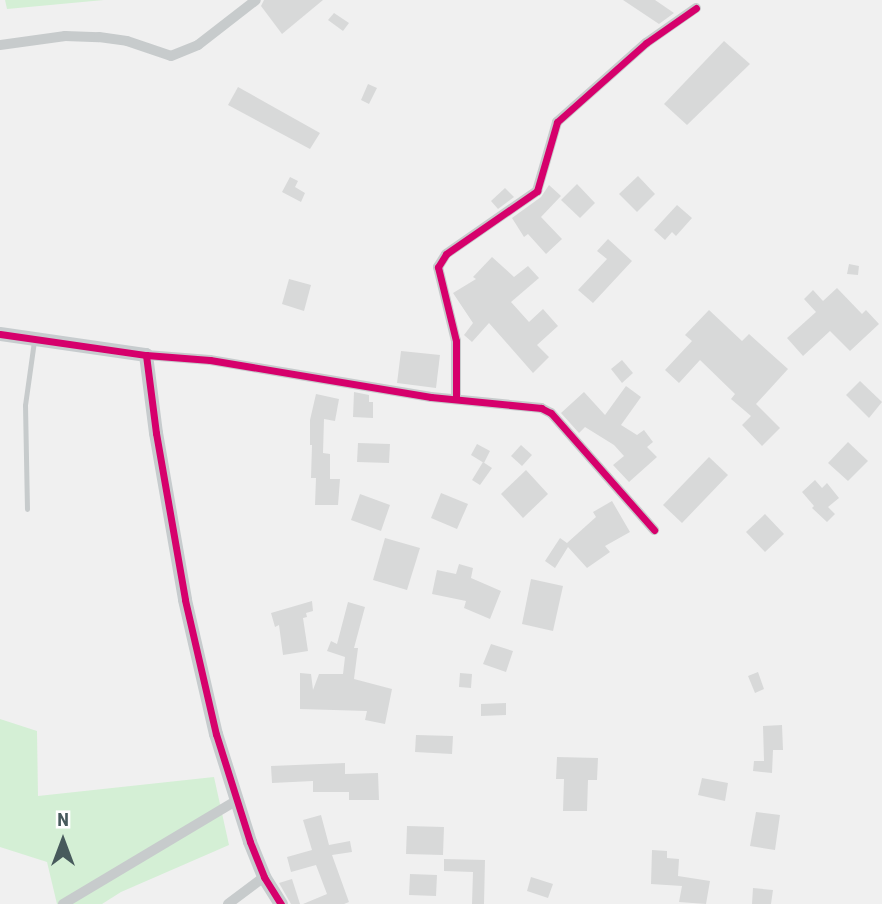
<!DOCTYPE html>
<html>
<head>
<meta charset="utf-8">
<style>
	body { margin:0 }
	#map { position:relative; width:882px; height:904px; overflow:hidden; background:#f0f0f0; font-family:"Roboto Condensed",sans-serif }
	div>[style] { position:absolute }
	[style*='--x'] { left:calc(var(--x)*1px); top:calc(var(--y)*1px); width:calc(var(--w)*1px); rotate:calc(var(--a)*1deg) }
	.green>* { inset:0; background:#d4efd5 }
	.building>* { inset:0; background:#d8d9d9 }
	.lane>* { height:5px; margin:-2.5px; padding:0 2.5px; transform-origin:2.5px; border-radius:2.5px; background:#c7cbcc }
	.street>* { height:10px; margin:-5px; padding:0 5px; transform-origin:5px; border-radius:5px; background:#c7cbcc }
	.secondary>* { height:14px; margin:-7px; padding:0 7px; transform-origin:7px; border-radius:7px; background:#c7ccce }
	.cycleway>* { height:7px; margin:-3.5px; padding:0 3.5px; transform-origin:3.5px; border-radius:3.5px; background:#d6006c }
	span { translate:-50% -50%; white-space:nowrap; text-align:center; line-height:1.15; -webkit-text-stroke:5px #fff; paint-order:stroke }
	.north { position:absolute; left:28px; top:806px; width:70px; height:70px; -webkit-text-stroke:5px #fff; paint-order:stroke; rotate:0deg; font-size:19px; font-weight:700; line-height:28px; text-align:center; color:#475a5c }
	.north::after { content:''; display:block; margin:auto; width:24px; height:32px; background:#475a5c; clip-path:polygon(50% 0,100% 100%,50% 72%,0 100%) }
</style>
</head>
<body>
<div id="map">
	<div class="green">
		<i style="clip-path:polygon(5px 0,104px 0,7px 9px)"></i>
		<i style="clip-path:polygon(0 719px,37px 731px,38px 796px,214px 777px,229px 845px,121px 892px,102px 904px,57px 904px,47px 862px,0 847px)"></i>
	</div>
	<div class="building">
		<i style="clip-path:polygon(264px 0,323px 0,282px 34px,261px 6px)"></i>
		<i style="clip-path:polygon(623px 0,655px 0,674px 13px,659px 24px)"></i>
		<i style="clip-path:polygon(334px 13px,349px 23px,343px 31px,328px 20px)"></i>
		<i style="clip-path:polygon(724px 41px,750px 64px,687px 125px,664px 104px)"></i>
		<i style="clip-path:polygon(368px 84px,377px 88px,369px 104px,361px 100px)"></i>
		<i style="clip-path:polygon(238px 87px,320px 133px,310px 149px,228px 105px)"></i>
		<i style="clip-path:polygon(638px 176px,655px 194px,637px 212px,619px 194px)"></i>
		<i style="clip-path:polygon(290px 177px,298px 181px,295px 187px,305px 193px,301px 202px,282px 192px)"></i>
		<i style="clip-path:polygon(577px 184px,595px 203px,580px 218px,561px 200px)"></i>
		<i style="clip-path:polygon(549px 185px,561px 196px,541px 217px,562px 239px,546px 254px,528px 234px,524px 237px,512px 218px,541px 197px)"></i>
		<i style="clip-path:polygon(505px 188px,514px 197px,498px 209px,491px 201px)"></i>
		<i style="clip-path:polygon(677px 205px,692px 218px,676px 236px,672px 232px,665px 240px,654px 230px)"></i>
		<i style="clip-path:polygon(608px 239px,632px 261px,593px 303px,578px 290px,607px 259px,597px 251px)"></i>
		<i style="clip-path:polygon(492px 257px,514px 277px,528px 266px,539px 278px,511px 302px,529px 322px,543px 309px,558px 326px,537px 345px,549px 357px,533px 373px,489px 323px,472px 342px,464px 335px,473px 323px,453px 293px,476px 279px,473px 277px)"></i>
		<i style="clip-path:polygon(849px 264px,859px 266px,858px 275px,847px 274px)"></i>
		<i style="clip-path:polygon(289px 279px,311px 285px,304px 311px,282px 304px)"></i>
		<i style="clip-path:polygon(837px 288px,862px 314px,866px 310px,879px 324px,850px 351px,830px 331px,803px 356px,787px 338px,816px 312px,804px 299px,813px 290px,823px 301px)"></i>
		<i style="clip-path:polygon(709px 310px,742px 341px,749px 334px,788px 369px,756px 404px,780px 428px,762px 446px,742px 425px,751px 416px,731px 399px,735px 394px,700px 360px,679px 383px,665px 370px,692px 341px,685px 335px)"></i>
		<i style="clip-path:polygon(401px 351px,440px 355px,436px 388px,397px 383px)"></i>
		<i style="clip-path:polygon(622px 360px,633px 373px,622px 383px,611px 369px)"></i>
		<i style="clip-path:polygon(860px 381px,882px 402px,869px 418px,846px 395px)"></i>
		<i style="clip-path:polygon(626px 386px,641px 397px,621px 425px,637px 435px,644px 430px,653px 442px,647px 447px,657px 457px,629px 482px,613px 465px,624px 456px,614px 445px,585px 427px,579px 433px,561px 413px,584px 392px,605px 415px)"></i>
		<i style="clip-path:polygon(354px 392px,369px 395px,369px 402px,373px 402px,373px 418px,353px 417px)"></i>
		<i style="clip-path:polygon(316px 394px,339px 399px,335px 421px,324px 419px,323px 453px,330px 454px,330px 479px,340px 479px,338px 505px,315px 505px,316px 478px,311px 478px,312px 445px,310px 445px,310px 420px)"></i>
		<i style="clip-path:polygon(848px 442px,868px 461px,848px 481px,828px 463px)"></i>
		<i style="clip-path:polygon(358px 443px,390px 444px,389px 463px,357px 462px)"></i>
		<i style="clip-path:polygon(477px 444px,490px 451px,484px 463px,471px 455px)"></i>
		<i style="clip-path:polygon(521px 445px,532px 455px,522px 466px,511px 456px)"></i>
		<i style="clip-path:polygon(709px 457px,728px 475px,682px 523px,663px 505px)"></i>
		<i style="clip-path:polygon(483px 462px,492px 468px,480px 485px,472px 480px)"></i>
		<i style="clip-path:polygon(526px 470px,548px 494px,523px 518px,501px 494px)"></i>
		<i style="clip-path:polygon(815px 480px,822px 488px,827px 483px,839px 498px,828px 507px,835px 514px,827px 522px,812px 508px,814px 506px,802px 492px)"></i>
		<i style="clip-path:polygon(441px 493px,468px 504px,457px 529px,431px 518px)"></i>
		<i style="clip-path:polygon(360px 494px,390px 505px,381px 531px,351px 520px)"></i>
		<i style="clip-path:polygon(612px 501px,630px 532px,605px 546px,610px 552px,587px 568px,568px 547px,555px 568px,545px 561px,560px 538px,567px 543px,596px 517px,593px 512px)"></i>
		<i style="clip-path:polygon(765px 514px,784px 534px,765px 552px,746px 532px)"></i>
		<i style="clip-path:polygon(385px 538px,420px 548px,407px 590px,373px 580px)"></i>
		<i style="clip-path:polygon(459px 564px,473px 568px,471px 578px,501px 591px,490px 619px,464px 608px,466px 601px,432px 594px,437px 570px,456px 574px)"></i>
		<i style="clip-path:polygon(531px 579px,563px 586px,553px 631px,522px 624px)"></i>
		<i style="clip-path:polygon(312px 601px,313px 611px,306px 613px,307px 617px,303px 618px,308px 651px,283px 655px,279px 625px,275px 627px,271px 613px)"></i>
		<i style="clip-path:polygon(348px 602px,365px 607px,354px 648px,358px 648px,354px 679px,392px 689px,385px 724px,365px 720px,367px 711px,300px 709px,300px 673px,311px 674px,313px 690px,319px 674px,343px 674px,345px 657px,327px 651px,331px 641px,337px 644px)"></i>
		<i style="clip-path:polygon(491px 644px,513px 651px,506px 672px,483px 664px)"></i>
		<i style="clip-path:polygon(758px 672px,764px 689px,755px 693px,748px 676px)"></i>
		<i style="clip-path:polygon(460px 673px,472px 674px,471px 688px,459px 687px)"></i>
		<i style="clip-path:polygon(506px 703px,506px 715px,481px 716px,481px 704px)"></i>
		<i style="clip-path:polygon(782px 725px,783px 750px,773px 750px,772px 773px,753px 771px,754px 761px,764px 761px,763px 726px)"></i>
		<i style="clip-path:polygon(416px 735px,453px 736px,452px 754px,415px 752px)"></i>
		<i style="clip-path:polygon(557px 757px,598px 758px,597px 780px,588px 780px,587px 811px,563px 811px,564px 779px,556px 779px)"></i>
		<i style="clip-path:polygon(345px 763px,345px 774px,378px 773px,379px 800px,349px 800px,349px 792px,313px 792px,313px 781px,272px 783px,271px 766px)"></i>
		<i style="clip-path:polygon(702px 778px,728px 783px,725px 801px,698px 795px)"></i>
		<i style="clip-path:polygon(756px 812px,780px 815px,775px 850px,750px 846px)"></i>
		<i style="clip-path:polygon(321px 815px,329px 845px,350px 841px,352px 852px,332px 855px,349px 902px,344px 904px,303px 904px,327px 894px,316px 865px,291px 872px,287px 857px,312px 850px,303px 820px)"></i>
		<i style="clip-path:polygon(407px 826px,444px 827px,443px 855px,406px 854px)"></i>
		<i style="clip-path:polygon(652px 850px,667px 851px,667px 858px,679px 859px,678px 876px,710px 881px,706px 904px,679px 902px,682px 886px,651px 884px)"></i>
		<i style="clip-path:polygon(444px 859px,485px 860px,484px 904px,472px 904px,473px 872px,444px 871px)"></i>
		<i style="clip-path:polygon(410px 874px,437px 875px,436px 896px,409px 895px)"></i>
		<i style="clip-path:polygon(531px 877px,553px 884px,548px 898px,527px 891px)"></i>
		<i style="clip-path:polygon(292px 879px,300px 904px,291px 904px,279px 883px)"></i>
		<i style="clip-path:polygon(753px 888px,773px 890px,771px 904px,752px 904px)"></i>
	</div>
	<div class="lane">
		<i style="--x:27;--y:509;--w:104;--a:-91.1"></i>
		<i style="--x:25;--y:405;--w:65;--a:-82"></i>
	</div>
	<div class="street">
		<i style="--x:0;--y:45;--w:66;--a:-7.9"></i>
		<i style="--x:65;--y:36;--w:34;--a:2"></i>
		<i style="--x:99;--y:37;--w:28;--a:8"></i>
		<i style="--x:127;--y:41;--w:46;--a:18.8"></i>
		<i style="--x:171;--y:56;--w:29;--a:-22"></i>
		<i style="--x:198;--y:45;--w:73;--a:-37.8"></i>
		<i style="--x:146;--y:355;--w:64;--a:4.5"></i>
		<i style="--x:210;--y:360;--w:224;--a:9.5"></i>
		<i style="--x:431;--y:397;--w:111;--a:5.7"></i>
		<i style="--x:541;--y:408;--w:11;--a:27"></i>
		<i style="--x:551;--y:413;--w:156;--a:48.6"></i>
		<i style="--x:456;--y:399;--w:58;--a:-90"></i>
		<i style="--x:456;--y:341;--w:76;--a:-103.7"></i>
		<i style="--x:438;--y:267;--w:15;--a:-58"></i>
		<i style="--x:446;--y:254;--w:111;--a:-34.7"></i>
		<i style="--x:537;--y:191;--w:72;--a:-73.8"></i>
		<i style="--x:557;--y:122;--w:119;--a:-41.6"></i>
		<i style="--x:646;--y:43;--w:61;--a:-35"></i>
		<i style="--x:63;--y:904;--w:201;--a:-30.8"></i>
		<i style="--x:228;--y:904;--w:45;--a:-36.9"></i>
	</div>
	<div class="secondary">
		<i style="--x:0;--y:334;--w:148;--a:8.2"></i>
		<i style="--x:146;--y:355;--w:79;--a:82.7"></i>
		<i style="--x:156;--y:433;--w:169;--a:80.1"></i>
		<i style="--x:185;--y:600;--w:138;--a:77"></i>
		<i style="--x:216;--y:734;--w:113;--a:72.5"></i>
		<i style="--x:250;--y:842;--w:38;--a:68"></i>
		<i style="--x:264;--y:877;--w:32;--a:58"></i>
	</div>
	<div class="cycleway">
		<i style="--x:0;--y:334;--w:148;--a:8.2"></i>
		<i style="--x:146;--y:355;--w:64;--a:4.5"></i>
		<i style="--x:210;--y:360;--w:224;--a:9.5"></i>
		<i style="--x:431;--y:397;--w:111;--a:5.7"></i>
		<i style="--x:541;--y:408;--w:11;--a:27"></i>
		<i style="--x:551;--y:413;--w:156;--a:48.6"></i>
		<i style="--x:146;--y:355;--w:79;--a:82.7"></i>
		<i style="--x:156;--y:433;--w:169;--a:80.1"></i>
		<i style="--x:185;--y:600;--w:138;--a:77"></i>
		<i style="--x:216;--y:734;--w:113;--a:72.5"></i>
		<i style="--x:250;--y:842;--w:38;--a:68"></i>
		<i style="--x:264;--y:877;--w:32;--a:58"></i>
		<i style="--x:456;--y:399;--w:58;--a:-90"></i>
		<i style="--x:456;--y:341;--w:76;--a:-103.7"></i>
		<i style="--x:438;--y:267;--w:15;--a:-58"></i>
		<i style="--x:446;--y:254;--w:111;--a:-34.7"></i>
		<i style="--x:537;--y:191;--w:72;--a:-73.8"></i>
		<i style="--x:557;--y:122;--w:119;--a:-41.6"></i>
		<i style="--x:646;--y:43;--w:61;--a:-35"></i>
	</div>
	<div class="north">N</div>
</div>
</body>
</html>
